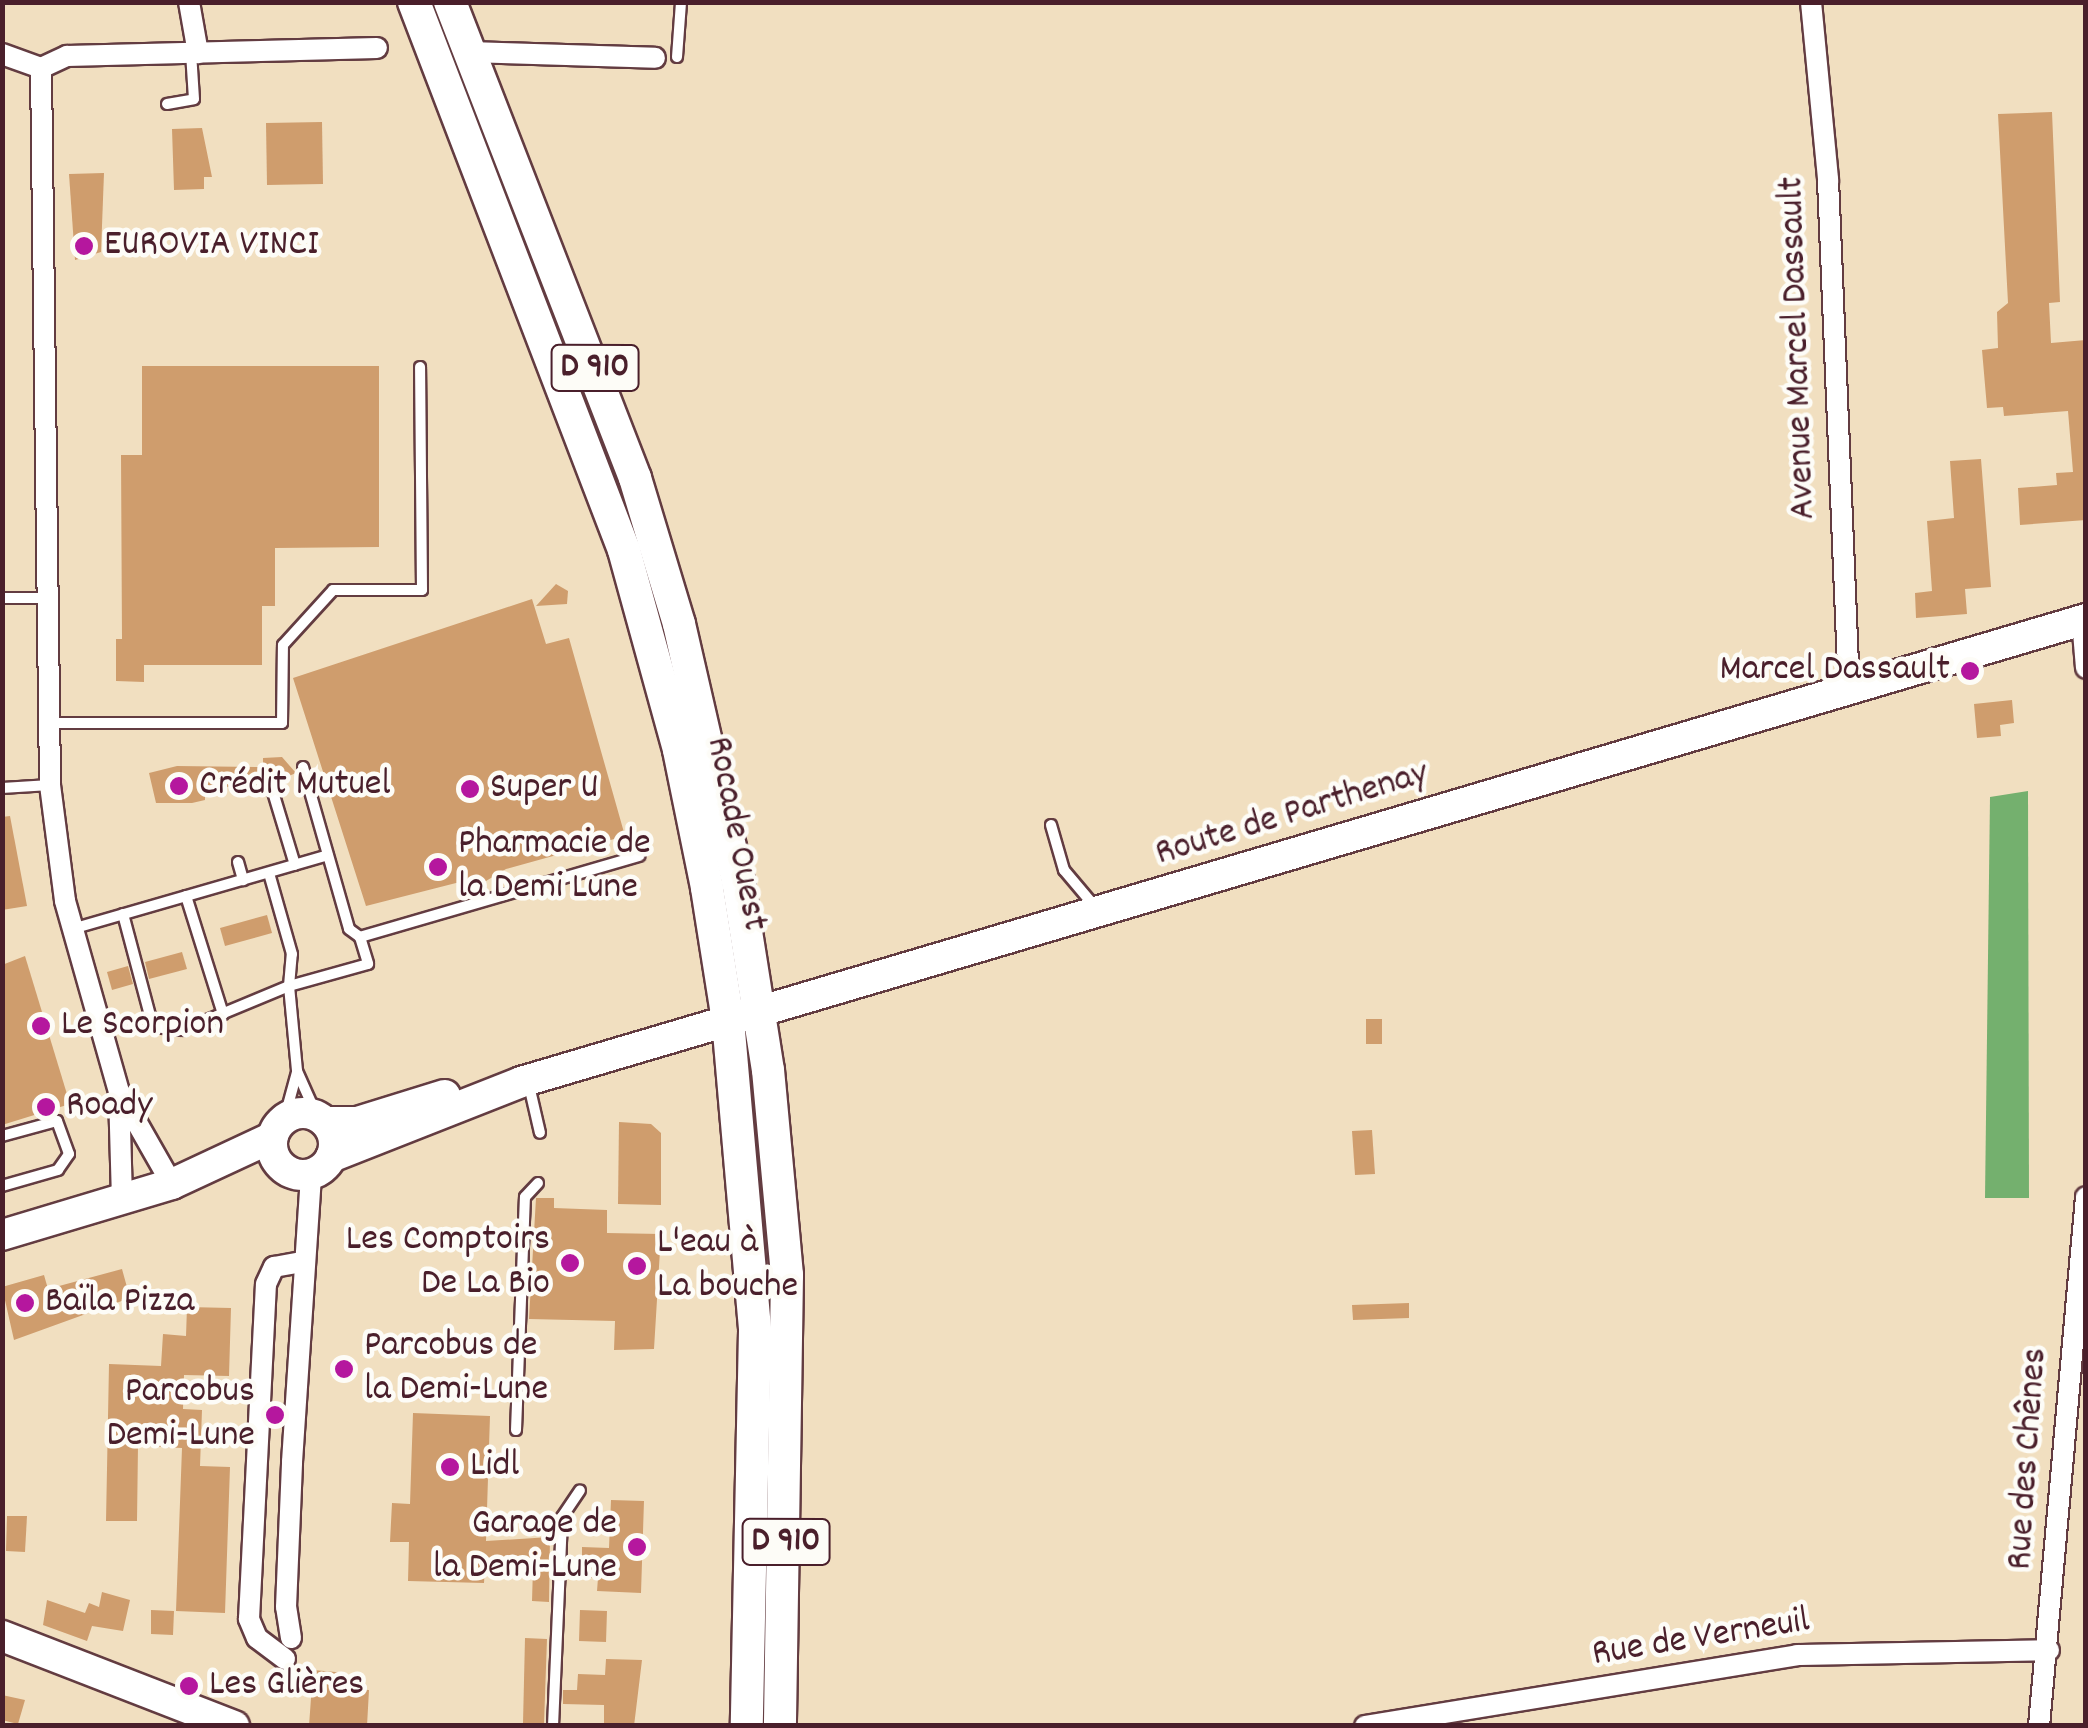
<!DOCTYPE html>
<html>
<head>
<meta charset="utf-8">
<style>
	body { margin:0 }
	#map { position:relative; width:2088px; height:1728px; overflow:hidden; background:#f1dfc0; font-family:Dekko,sans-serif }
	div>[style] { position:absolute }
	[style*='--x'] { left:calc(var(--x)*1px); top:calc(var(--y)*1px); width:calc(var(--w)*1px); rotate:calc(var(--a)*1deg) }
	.forest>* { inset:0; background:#74b06e }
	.building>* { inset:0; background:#cf9d6d }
	.roads { filter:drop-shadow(2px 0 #633c41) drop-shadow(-2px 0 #633c41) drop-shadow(0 2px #633c41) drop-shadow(0 -2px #633c41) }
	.service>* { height:10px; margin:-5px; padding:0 5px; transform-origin:5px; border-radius:5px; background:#fff }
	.minor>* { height:20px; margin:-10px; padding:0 10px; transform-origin:10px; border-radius:10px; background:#fff }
	.secondary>* { height:30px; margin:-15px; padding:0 15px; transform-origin:15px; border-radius:15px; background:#fff }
	.secondary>.ring { margin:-15px; padding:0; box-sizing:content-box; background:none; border:30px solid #fff; border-radius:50% }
	.primary>* { height:32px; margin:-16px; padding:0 16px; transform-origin:16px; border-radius:16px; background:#fff }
	.dots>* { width:28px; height:28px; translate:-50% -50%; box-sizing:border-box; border:5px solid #fdfcf7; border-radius:50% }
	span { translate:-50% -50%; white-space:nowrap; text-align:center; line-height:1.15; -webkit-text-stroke:9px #fdfcf7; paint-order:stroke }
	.shield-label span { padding:2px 8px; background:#fdfcf7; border:2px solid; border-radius:8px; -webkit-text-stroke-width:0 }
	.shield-label { font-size:35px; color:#4a1f2b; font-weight:700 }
	.poi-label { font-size:38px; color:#4a1f2b }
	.left { translate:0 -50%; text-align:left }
	.right { translate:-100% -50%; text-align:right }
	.street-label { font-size:38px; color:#4a1f2b }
	.frame { position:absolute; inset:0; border:5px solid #4a1f2b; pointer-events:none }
</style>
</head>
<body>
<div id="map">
	<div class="forest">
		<i style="clip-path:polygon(2028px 791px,2029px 1198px,1985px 1198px,1990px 797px)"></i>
	</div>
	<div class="building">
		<i style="clip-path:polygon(2052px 112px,2060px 302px,2049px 303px,2051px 343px,2086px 340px,2086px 520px,2020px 525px,2018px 488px,2057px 485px,2056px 473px,2073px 472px,2068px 411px,2004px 416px,2003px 407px,1987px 408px,1982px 350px,1998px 348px,1997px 312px,2008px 303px,1998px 114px)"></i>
		<i style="clip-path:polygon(322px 122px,323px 184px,267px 185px,266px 123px)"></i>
		<i style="clip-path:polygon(202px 128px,212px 177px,204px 177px,204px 189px,174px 190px,172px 129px)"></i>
		<i style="clip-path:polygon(104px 173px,101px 252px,75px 260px,69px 174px)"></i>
		<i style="clip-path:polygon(142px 366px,379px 366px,379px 547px,275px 548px,275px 606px,262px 606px,262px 665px,144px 665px,144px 682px,116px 681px,116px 639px,122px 639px,121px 455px,142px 455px)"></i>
		<i style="clip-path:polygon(1981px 459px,1991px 587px,1965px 589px,1967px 614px,1916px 618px,1915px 593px,1932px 591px,1927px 521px,1954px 518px,1950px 461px)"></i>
		<i style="clip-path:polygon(556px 584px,568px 591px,567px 604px,536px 606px)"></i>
		<i style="clip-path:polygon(532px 599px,546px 644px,569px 638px,625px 836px,506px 869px,481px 884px,456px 883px,366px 906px,293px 678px)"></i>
		<i style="clip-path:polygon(2012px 700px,2014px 723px,2000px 725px,2001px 736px,1977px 738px,1974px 704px)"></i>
		<i style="clip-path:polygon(282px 757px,296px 773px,267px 785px,205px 788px,205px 800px,192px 803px,156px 803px,149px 773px,177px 766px,263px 767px,263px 758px)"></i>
		<i style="clip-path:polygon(10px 816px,27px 906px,2px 910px,2px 817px)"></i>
		<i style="clip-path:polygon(267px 915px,272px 933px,225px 946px,220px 928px)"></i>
		<i style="clip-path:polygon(182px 952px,187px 969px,149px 979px,145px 962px)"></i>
		<i style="clip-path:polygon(25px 956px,70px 1104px,2px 1125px,2px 965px)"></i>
		<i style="clip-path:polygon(128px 966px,133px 984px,112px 990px,107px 972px)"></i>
		<i style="clip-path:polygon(1366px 1019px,1382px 1019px,1382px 1044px,1366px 1044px)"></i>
		<i style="clip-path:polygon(619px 1122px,651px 1124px,661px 1133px,661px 1205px,618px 1204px)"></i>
		<i style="clip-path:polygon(1372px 1130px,1375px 1174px,1355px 1175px,1352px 1131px)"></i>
		<i style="clip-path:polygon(536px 1198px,554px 1198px,554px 1208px,607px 1210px,607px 1233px,661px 1234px,654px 1349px,614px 1350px,615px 1321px,529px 1319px)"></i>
		<i style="clip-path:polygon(122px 1269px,130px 1298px,14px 1340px,2px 1287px,44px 1275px,48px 1289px)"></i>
		<i style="clip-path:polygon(1409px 1303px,1409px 1318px,1353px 1320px,1352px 1305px)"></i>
		<i style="clip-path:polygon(187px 1307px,231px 1308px,229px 1376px,184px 1375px,183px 1409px,202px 1410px,200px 1466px,230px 1467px,225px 1613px,176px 1611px,182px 1448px,138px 1446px,137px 1521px,106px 1521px,109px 1364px,161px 1366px,163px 1334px,186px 1336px)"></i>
		<i style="clip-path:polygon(413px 1413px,490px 1416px,486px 1541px,550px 1537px,549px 1602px,532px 1601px,533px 1567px,485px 1566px,484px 1583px,408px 1581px,409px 1542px,390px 1542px,392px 1503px,410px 1504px)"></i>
		<i style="clip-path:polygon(611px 1500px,644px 1501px,641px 1593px,597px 1591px,598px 1578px,582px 1578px,582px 1547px,609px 1548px)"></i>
		<i style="clip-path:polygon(7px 1516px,27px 1516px,25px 1552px,6px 1551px)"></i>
		<i style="clip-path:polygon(102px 1592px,130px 1600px,123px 1631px,92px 1626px,87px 1641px,43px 1625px,47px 1600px,85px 1613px,89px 1603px,99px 1607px)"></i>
		<i style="clip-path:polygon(151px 1610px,174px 1611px,173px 1635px,151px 1634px)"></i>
		<i style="clip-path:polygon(580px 1610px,607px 1611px,606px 1642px,579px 1641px)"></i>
		<i style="clip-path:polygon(525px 1638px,547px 1639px,544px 1724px,523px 1723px)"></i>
		<i style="clip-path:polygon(606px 1659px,642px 1660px,634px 1726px,604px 1726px,604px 1705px,563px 1704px,563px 1690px,577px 1690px,578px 1674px,605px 1675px)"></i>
		<i style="clip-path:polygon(313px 1670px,347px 1673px,348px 1689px,369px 1690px,367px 1726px,309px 1726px)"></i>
		<i style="clip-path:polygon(2px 1695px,25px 1700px,18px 1724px,2px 1720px)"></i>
	</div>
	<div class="roads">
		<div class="service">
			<i style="--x:677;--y:57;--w:55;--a:-85.8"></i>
			<i style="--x:167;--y:104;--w:27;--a:-10"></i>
			<i style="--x:194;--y:99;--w:46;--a:-93.7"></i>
			<i style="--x:2;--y:598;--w:46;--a:0"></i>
			<i style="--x:49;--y:723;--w:233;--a:0"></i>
			<i style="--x:282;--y:723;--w:78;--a:-89.3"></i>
			<i style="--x:283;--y:645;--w:74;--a:-47.7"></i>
			<i style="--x:333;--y:590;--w:89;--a:0"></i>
			<i style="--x:422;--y:590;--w:223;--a:-90.5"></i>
			<i style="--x:303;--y:767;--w:168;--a:74.1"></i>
			<i style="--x:349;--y:929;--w:14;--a:36"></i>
			<i style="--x:360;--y:937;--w:28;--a:73"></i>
			<i style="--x:368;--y:964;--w:82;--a:164.4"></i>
			<i style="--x:289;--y:986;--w:85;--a:84.6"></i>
			<i style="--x:297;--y:1071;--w:49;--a:66"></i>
			<i style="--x:2;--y:788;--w:47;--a:-3.7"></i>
			<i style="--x:273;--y:792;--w:76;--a:73.2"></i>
			<i style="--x:1051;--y:825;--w:47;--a:73.9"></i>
			<i style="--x:1064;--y:870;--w:51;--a:49.8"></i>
			<i style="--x:238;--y:862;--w:19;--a:74"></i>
			<i style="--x:186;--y:896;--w:124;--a:72.6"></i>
			<i style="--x:123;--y:914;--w:117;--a:75.1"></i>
			<i style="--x:153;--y:1027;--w:30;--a:6"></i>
			<i style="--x:183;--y:1030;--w:115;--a:-22.5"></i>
			<i style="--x:289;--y:986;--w:32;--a:-85"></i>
			<i style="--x:292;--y:954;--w:84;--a:-105.9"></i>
			<i style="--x:72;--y:929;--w:266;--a:-16.1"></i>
			<i style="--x:360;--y:937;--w:291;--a:-16.2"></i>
			<i style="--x:528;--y:1081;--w:53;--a:77"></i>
			<i style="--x:284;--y:1120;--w:50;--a:-74.8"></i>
			<i style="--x:2;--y:1136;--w:57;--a:-15.3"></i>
			<i style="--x:57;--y:1121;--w:35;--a:70"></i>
			<i style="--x:69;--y:1154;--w:19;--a:125"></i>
			<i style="--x:58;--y:1170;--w:58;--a:164.1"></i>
			<i style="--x:516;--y:1430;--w:233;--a:-87.8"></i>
			<i style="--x:525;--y:1197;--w:19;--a:-47"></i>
			<i style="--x:553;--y:1726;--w:209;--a:-87.5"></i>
			<i style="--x:562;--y:1517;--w:32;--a:-56"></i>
		</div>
		<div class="minor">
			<i style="--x:189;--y:2;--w:52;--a:80"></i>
			<i style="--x:1811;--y:2;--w:179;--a:84.5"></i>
			<i style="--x:1828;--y:180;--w:510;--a:87.64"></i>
			<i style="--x:469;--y:52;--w:186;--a:1.8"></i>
			<i style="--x:2;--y:54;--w:41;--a:19.7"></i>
			<i style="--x:41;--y:68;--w:29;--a:-25"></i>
			<i style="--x:67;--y:56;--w:310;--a:-1.5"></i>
			<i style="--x:41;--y:68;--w:717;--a:89.28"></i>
			<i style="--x:50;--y:785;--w:117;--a:82.6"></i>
			<i style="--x:65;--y:901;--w:198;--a:74.2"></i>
			<i style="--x:119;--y:1092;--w:107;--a:88.4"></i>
			<i style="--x:2082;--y:620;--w:48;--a:85.2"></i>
			<i style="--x:120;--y:1093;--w:105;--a:60.3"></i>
			<i style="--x:291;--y:1638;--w:31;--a:-99"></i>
			<i style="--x:286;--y:1607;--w:145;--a:-87.6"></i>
			<i style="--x:292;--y:1462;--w:289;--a:-86.2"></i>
			<i style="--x:285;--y:1659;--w:35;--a:-143"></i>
			<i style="--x:257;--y:1638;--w:21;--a:-113"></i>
			<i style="--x:249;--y:1619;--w:335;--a:-87.1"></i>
			<i style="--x:266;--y:1284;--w:19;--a:-65"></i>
			<i style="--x:274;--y:1267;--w:29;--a:-10"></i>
			<i style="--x:1365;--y:1726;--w:438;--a:-9.3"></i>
			<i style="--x:1797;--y:1655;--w:252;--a:-1.1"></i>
			<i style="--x:2039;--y:1726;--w:531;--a:-84.92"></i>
		</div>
		<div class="secondary">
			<i class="ring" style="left:272px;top:1113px;width:32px;height:32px"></i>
			<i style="--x:325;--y:1122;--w:32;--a:0"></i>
			<i style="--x:357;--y:1122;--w:92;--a:-17.1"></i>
			<i style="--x:331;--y:1157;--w:204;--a:-21.5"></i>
			<i style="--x:521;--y:1082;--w:1632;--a:-16.48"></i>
			<i style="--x:2;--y:1235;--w:177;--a:-16.7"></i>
			<i style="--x:172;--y:1184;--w:111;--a:-25"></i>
			<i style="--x:2;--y:1636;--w:249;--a:21.2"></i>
		</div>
		<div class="primary">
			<i style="--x:414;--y:2;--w:587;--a:69.03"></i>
			<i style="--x:624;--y:550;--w:207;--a:74.6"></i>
			<i style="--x:679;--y:750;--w:141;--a:78.5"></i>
			<i style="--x:707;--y:888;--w:134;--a:81"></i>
			<i style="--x:728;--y:1020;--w:312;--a:85"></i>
			<i style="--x:755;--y:1331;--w:395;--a:91.2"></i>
			<i style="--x:450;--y:2;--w:511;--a:68.76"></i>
			<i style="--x:635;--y:478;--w:152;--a:73.2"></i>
			<i style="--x:679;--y:624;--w:264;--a:77.1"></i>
			<i style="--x:738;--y:881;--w:191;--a:81"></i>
			<i style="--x:768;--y:1070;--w:206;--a:84.7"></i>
			<i style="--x:787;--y:1275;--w:451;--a:90.9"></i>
		</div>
	</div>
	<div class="dots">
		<i style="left:84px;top:246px;background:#b5179e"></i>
		<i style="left:1970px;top:671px;background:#b5179e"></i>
		<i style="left:179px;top:786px;background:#b5179e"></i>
		<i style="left:470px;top:789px;background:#b5179e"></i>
		<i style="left:438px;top:867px;background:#b5179e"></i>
		<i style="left:41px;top:1026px;background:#b5179e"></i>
		<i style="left:46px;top:1107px;background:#b5179e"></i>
		<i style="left:570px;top:1263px;background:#b5179e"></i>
		<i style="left:637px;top:1266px;background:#b5179e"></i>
		<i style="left:25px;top:1303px;background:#b5179e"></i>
		<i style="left:344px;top:1369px;background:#b5179e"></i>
		<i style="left:275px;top:1415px;background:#b5179e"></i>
		<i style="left:450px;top:1467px;background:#b5179e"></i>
		<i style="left:637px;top:1547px;background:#b5179e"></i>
		<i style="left:189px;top:1686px;background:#b5179e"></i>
	</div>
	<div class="shield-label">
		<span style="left:595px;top:368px">D 910</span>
		<span style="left:786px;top:1542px">D 910</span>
	</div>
	<div class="poi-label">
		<span class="left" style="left:104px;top:246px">EUROVIA VINCI</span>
		<span class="right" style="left:1950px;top:671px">Marcel Dassault</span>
		<span class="left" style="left:199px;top:786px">Crédit Mutuel</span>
		<span class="left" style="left:490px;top:789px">Super U</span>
		<span class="left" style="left:458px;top:867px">Pharmacie de<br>la Demi Lune</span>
		<span class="left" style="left:61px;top:1026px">Le Scorpion</span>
		<span class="left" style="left:66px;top:1107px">Roady</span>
		<span class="right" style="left:550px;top:1263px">Les Comptoirs<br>De La Bio</span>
		<span class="left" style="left:657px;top:1266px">L'eau à<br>La bouche</span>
		<span class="left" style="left:45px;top:1303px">Baïla Pizza</span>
		<span class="left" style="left:364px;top:1369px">Parcobus de<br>la Demi-Lune</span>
		<span class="right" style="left:255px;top:1415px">Parcobus<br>Demi-Lune</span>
		<span class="left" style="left:470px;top:1467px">Lidl</span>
		<span class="right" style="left:617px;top:1547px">Garage de<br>la Demi-Lune</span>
		<span class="left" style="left:209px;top:1686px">Les Glières</span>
	</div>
	<div class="street-label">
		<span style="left:1799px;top:348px;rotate:-92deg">Avenue Marcel Dassault</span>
		<span style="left:1292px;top:815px;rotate:-17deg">Route de Parthenay</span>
		<span style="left:735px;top:834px;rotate:79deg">Rocade Ouest</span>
		<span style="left:2029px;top:1459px;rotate:-86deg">Rue des Chênes</span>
		<span style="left:1701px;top:1639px;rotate:-9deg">Rue de Verneuil</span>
	</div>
	<div class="frame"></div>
</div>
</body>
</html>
